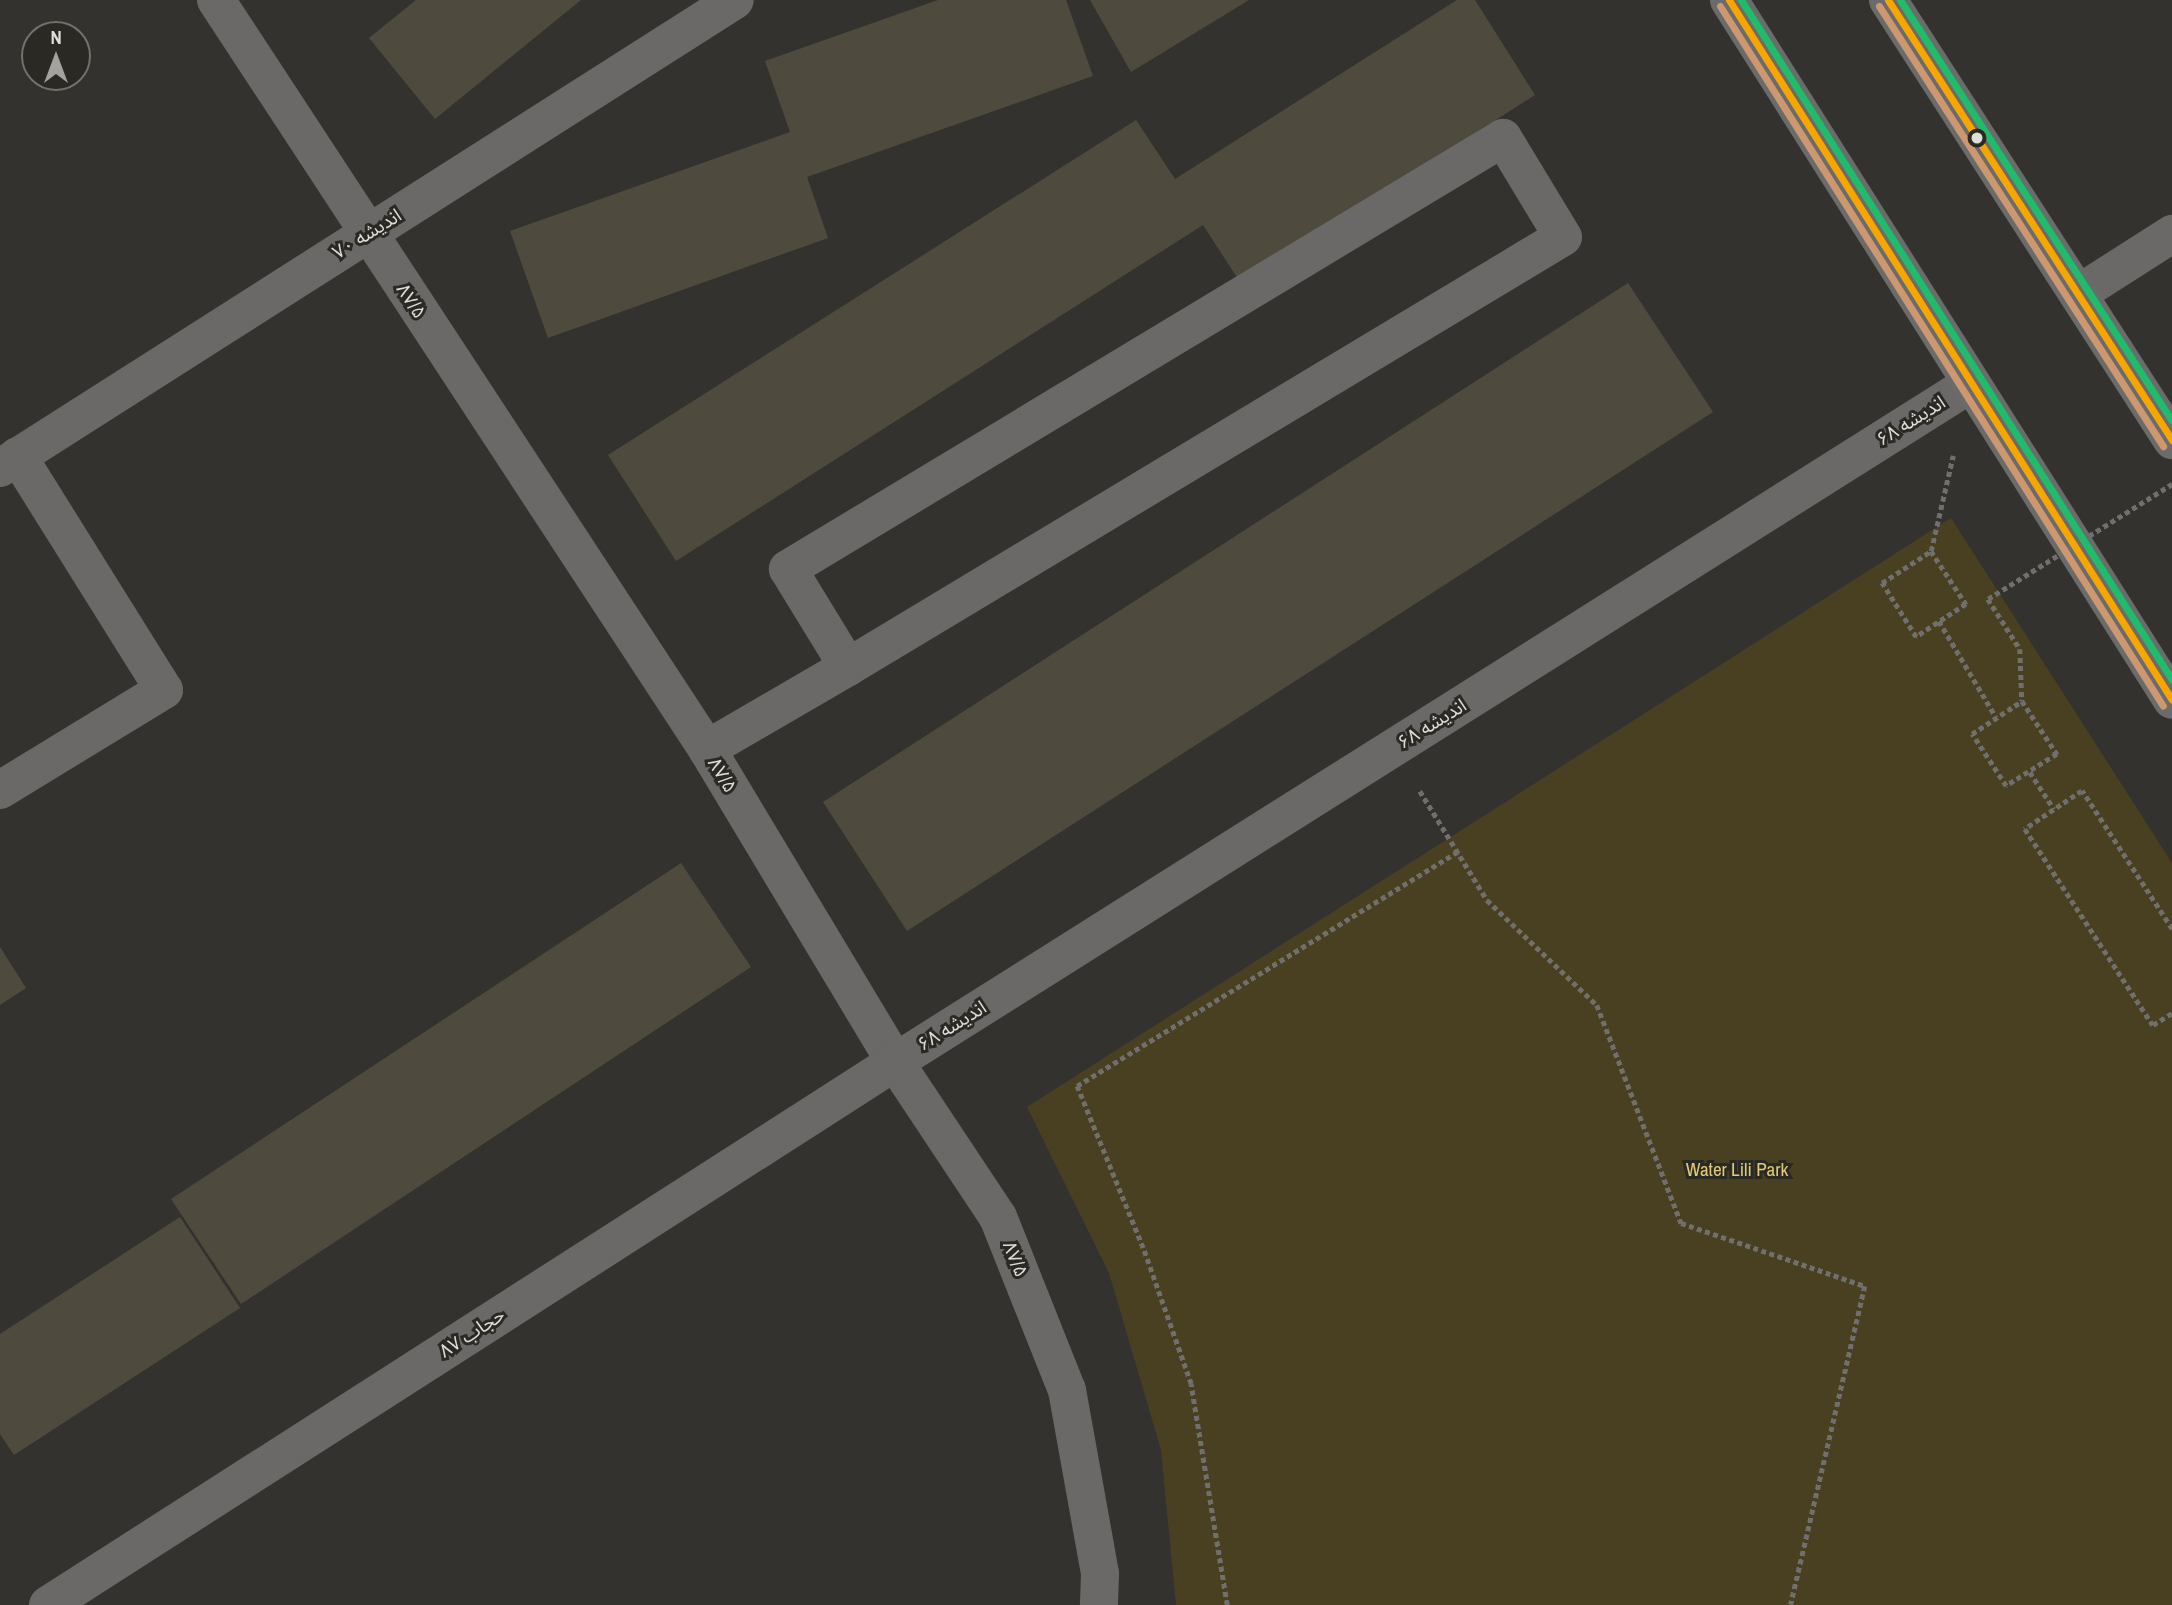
<!DOCTYPE html>
<html>
<head>
<meta charset="utf-8">
<style>
	body { margin:0 }
	#map { position:relative; width:2172px; height:1605px; overflow:hidden; background:#33322e; font-family:"Archivo Narrow","Noto Sans Arabic",sans-serif }
	div>[style] { position:absolute }
	[style*='--x'] { left:calc(var(--x)*1px); top:calc(var(--y)*1px); width:calc(var(--w)*1px); rotate:calc(var(--a)*1deg) }
	.green>* { inset:0; background:#484020 }
	.building>* { inset:0; background:#4e4b3e }
	.path>* { height:4.5px; margin-top:-2.25px; transform-origin:0; background:repeating-linear-gradient(90deg,#706f6e 0 5px,transparent 0 8.5px) }
	.minor>* { height:38px; margin:-19px; padding:0 19px; transform-origin:19px; border-radius:19px; background:#6a6967 }
	.tertiary>* { height:38px; margin:-19px; padding:0 19px; transform-origin:19px; border-radius:19px; background:#6a6967 }
	.secondary>* { height:38px; margin:-19px; padding:0 19px; transform-origin:19px; border-radius:19px; background:#6b6b6a }
	.path-bridge>* { height:4.5px; margin-top:-2.25px; transform-origin:0; background:repeating-linear-gradient(90deg,#706f6e 0 5px,transparent 0 8.5px) }
	.bus-1>* { height:7px; margin:-3.5px; padding:0 3.5px; transform-origin:3.5px; border-radius:3.5px; background:#f7a600 }
	.bus-2>* { height:7px; margin:-3.5px; padding:0 3.5px; transform-origin:3.5px; border-radius:3.5px; background:#cd976f }
	.bus-3>* { height:7px; margin:-3.5px; padding:0 3.5px; transform-origin:3.5px; border-radius:3.5px; background:#20bc6c }
	.dots>* { width:19px; height:19px; translate:-50% -50%; box-sizing:border-box; border:4px solid #2a2923; border-radius:50% }
	span { translate:-50% -50%; white-space:nowrap; text-align:center; line-height:1.15; -webkit-text-stroke:6px #2a2923; paint-order:stroke }
	.street-label { font-size:19px; color:#dfdeda }
	.park-label { font-size:19px; color:#e1cb75 }
	.north { position:absolute; left:21px; top:21px; width:70px; height:70px; box-sizing:border-box; background:#2a2923; border:2px solid #72716c; border-radius:50%; rotate:0deg; font-size:19px; font-weight:700; line-height:28px; text-align:center; color:#dfdeda }
	.north::after { content:''; display:block; margin:auto; width:24px; height:32px; background:#a3a29e; clip-path:polygon(50% 0,100% 100%,50% 72%,0 100%) }
</style>
</head>
<body>
<div id="map">
	<div class="green">
		<i style="clip-path:polygon(1951px 518px,2172px 863px,2172px 1605px,1176px 1605px,1161px 1450px,1109px 1273px,1027px 1107px)"></i>
	</div>
	<div class="building">
		<i style="clip-path:polygon(416px 0,581px 0,435px 119px,369px 38px)"></i>
		<i style="clip-path:polygon(938px 0,1066px 0,1093px 76px,807px 177px,828px 238px,548px 338px,510px 231px,790px 132px,765px 61px)"></i>
		<i style="clip-path:polygon(1090px 0,1249px 0,1131px 72px)"></i>
		<i style="clip-path:polygon(1457px 0,1475px 0,1535px 95px,1240px 282px,1203px 225px,676px 561px,608px 455px,1136px 120px,1175px 179px)"></i>
		<i style="clip-path:polygon(1628px 283px,1713px 412px,907px 931px,823px 802px)"></i>
		<i style="clip-path:polygon(681px 863px,751px 967px,241px 1304px,171px 1199px)"></i>
		<i style="clip-path:polygon(0 947px,26px 988px,0 1005px)"></i>
		<i style="clip-path:polygon(180px 1217px,240px 1308px,14px 1455px,0 1434px,0 1334px)"></i>
	</div>
	<div class="path">
		<i style="--x:1931;--y:551;--w:64;--a:56.6"></i>
		<i style="--x:1966;--y:604;--w:60;--a:146.6"></i>
		<i style="--x:1916;--y:637;--w:64;--a:-122.2"></i>
		<i style="--x:1882;--y:583;--w:59;--a:-33.1"></i>
		<i style="--x:1931;--y:551;--w:98;--a:-77"></i>
		<i style="--x:1988;--y:599;--w:59;--a:57.4"></i>
		<i style="--x:2020;--y:649;--w:52;--a:87.8"></i>
		<i style="--x:1939;--y:621;--w:112;--a:59.3"></i>
		<i style="--x:2022;--y:701;--w:64;--a:56.6"></i>
		<i style="--x:2057;--y:754;--w:60;--a:147.9"></i>
		<i style="--x:2006;--y:786;--w:62;--a:-123.2"></i>
		<i style="--x:1972;--y:734;--w:60;--a:-33.4"></i>
		<i style="--x:2030;--y:772;--w:44;--a:57"></i>
		<i style="--x:1420;--y:791;--w:128;--a:58.4"></i>
		<i style="--x:1487;--y:900;--w:152;--a:43.7"></i>
		<i style="--x:1597;--y:1005;--w:234;--a:68.9"></i>
		<i style="--x:1681;--y:1223;--w:194;--a:18.9"></i>
		<i style="--x:1865;--y:1286;--w:327;--a:103.1"></i>
		<i style="--x:2172;--y:929;--w:165;--a:-123.1"></i>
		<i style="--x:2082;--y:791;--w:69;--a:146.3"></i>
		<i style="--x:2025;--y:829;--w:234;--a:56.9"></i>
		<i style="--x:2153;--y:1025;--w:22;--a:-32"></i>
		<i style="--x:1227;--y:1605;--w:224;--a:-99.3"></i>
		<i style="--x:1191;--y:1384;--w:144;--a:-109.4"></i>
		<i style="--x:1143;--y:1248;--w:175;--a:-112.2"></i>
		<i style="--x:1077;--y:1086;--w:447;--a:-31.6"></i>
	</div>
	<div class="minor">
		<i style="--x:216;--y:0;--w:896;--a:56.75"></i>
		<i style="--x:707;--y:749;--w:365;--a:59"></i>
		<i style="--x:895;--y:1062;--w:186;--a:56.4"></i>
		<i style="--x:998;--y:1217;--w:186;--a:68.3"></i>
		<i style="--x:1067;--y:1390;--w:187;--a:79.8"></i>
		<i style="--x:1100;--y:1574;--w:31;--a:92"></i>
		<i style="--x:2078;--y:294;--w:112;--a:-32.6"></i>
		<i style="--x:0;--y:468;--w:871;--a:-32.49"></i>
		<i style="--x:707;--y:749;--w:163;--a:-30.2"></i>
		<i style="--x:848;--y:667;--w:834;--a:-31.02"></i>
		<i style="--x:1563;--y:237;--w:116;--a:-121.2"></i>
		<i style="--x:1503;--y:138;--w:835;--a:148.92"></i>
		<i style="--x:788;--y:569;--w:115;--a:58.5"></i>
		<i style="--x:0;--y:790;--w:192;--a:-31.4"></i>
		<i style="--x:164;--y:690;--w:276;--a:-122"></i>
	</div>
	<div class="tertiary">
		<i style="--x:48;--y:1605;--w:1006;--a:-32.66"></i>
		<i style="--x:895;--y:1062;--w:1270;--a:-32.23"></i>
	</div>
	<div class="secondary">
		<i style="--x:1729;--y:0;--w:828;--a:57.67"></i>
		<i style="--x:1888;--y:0;--w:524;--a:57.16"></i>
	</div>
	<div class="path-bridge">
		<i style="--x:1988;--y:599;--w:217;--a:-32"></i>
	</div>
	<div class="bus-1">
		<i style="--x:1729;--y:0;--w:828;--a:57.67"></i>
		<i style="--x:1888;--y:0;--w:524;--a:57.16"></i>
	</div>
	<div class="bus-2">
		<i style="--x:1720;--y:6;--w:828;--a:57.67"></i>
		<i style="--x:1879;--y:6;--w:524;--a:57.16"></i>
	</div>
	<div class="bus-3">
		<i style="--x:1741;--y:0;--w:805;--a:57.63"></i>
		<i style="--x:1900;--y:0;--w:501;--a:57.13"></i>
	</div>
	<div class="dots">
		<i style="left:1977px;top:138px;background:#dfdeda"></i>
	</div>
	<div class="street-label">
		<span style="left:367px;top:234px;rotate:-32deg">اندیشه ۷۰</span>
		<span style="left:411px;top:301px;rotate:57deg">۸۷/۵</span>
		<span style="left:1911px;top:421px;rotate:-32deg">اندیشه ۶۸</span>
		<span style="left:1432px;top:724px;rotate:-32deg">اندیشه ۶۸</span>
		<span style="left:722px;top:775px;rotate:59deg">۸۷/۵</span>
		<span style="left:952px;top:1026px;rotate:-32deg">اندیشه ۶۸</span>
		<span style="left:1015px;top:1259px;rotate:68deg">۸۷/۵</span>
		<span style="left:472px;top:1333px;rotate:-33deg">حجاب ۸۷</span>
	</div>
	<div class="park-label">
		<span style="left:1737px;top:1170px">Water Lili Park</span>
	</div>
	<div class="north">N</div>
</div>
</body>
</html>
